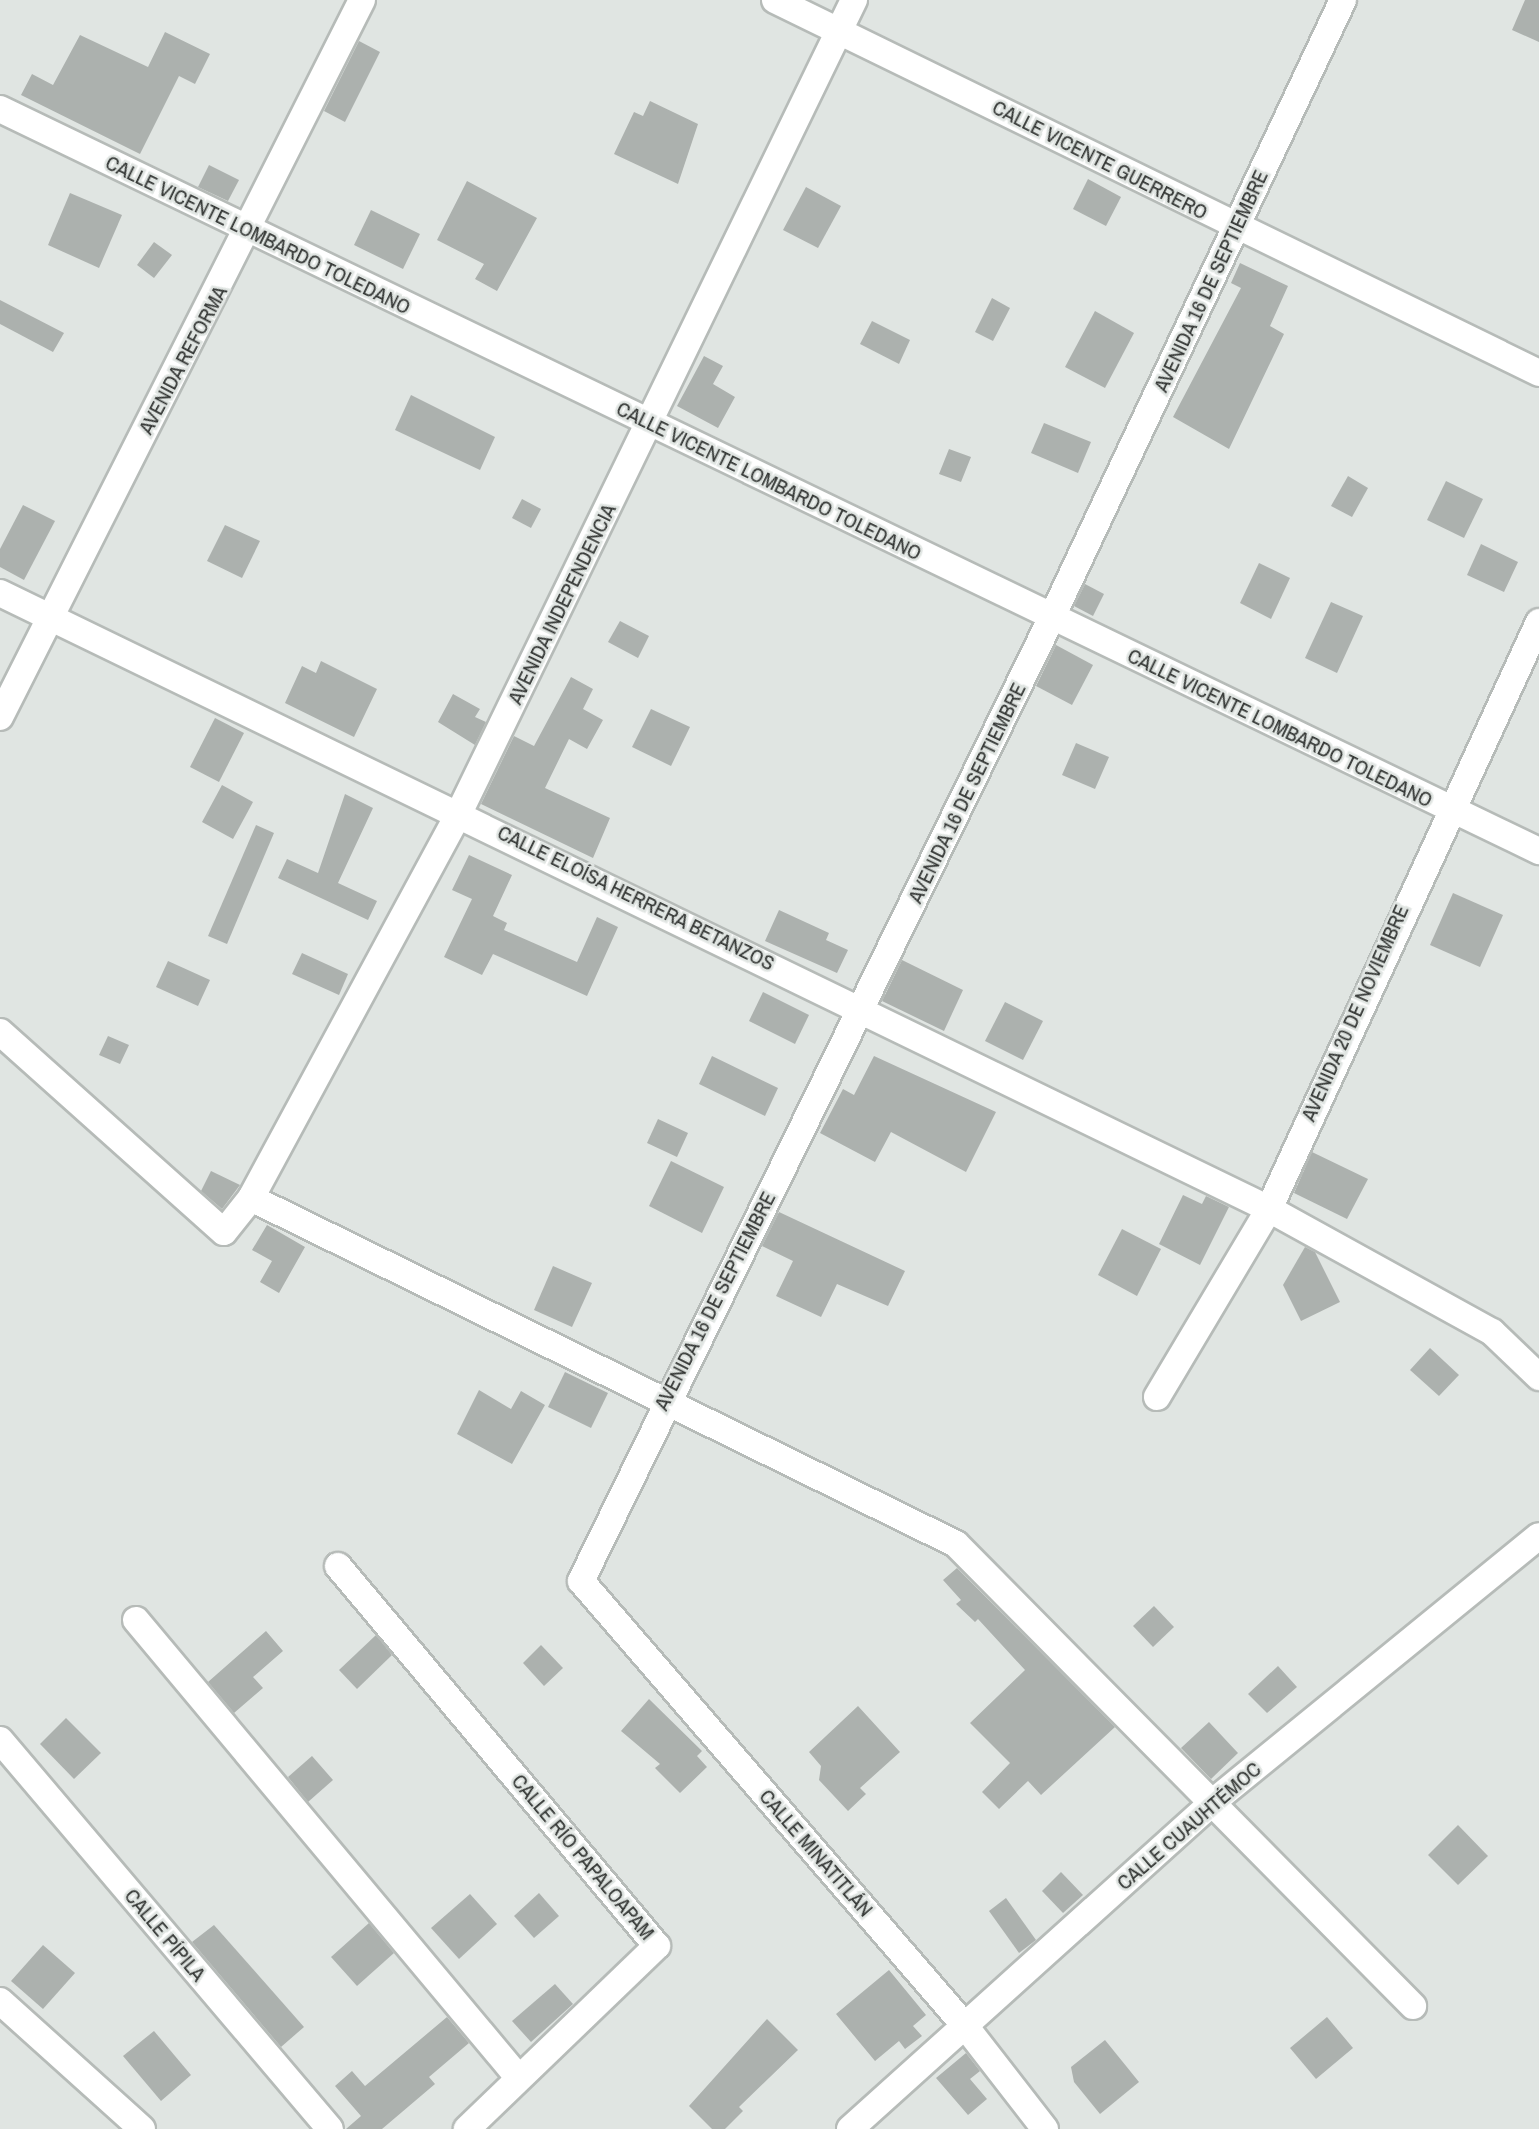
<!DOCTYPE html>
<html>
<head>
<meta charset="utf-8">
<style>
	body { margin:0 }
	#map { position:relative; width:1539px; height:2129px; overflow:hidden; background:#e0e5e2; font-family:"Archivo Narrow",sans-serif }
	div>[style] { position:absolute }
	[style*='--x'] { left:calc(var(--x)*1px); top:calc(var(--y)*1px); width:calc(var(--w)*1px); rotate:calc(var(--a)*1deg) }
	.building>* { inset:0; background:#acb1ae }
	.roads { filter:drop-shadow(2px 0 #b6bbb8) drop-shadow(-2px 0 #b6bbb8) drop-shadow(0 2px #b6bbb8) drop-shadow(0 -2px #b6bbb8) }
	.street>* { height:26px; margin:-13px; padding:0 13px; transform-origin:13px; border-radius:13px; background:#fff }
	span { translate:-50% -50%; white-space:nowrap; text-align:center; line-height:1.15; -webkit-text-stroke:5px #e0e5e2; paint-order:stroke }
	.street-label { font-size:21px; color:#333634 }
</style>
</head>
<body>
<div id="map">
	<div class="building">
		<i style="clip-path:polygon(1525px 0,1539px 0,1539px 42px,1512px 30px)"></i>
		<i style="clip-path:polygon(165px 32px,210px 54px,195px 84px,179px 76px,140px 154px,21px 95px,32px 74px,53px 85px,80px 35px,148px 67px)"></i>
		<i style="clip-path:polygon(359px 41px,380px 52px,345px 122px,324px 111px)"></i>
		<i style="clip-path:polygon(650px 101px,698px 124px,678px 184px,614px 154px,634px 112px,643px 116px)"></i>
		<i style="clip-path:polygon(209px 165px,239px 180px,228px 201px,198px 187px)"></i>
		<i style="clip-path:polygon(1088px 179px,1121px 197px,1106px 226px,1073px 209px)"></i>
		<i style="clip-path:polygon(467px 181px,537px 218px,497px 291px,475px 279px,484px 264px,437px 240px)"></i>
		<i style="clip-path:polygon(806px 187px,841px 206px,818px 248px,783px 230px)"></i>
		<i style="clip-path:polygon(70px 193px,122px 215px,99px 268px,48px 245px)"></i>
		<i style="clip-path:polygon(371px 210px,420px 234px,403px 269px,354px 245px)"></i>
		<i style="clip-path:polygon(154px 242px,172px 255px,154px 278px,137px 265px)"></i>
		<i style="clip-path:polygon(1240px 263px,1288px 286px,1270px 326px,1284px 334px,1229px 449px,1173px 417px,1241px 288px,1231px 283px)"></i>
		<i style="clip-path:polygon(992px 298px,1010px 308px,993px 341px,975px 332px)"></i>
		<i style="clip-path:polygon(0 300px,64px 333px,53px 352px,0 324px)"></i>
		<i style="clip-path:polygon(1095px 311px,1134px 333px,1105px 388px,1065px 367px)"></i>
		<i style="clip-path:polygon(872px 321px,910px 340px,899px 364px,860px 344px)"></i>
		<i style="clip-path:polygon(704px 356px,723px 366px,713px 384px,735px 397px,718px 428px,677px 406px)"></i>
		<i style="clip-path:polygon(411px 395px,495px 437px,480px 470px,395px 430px)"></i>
		<i style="clip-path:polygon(1044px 423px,1091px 442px,1078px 473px,1031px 453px)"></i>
		<i style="clip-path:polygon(949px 449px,971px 457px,961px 482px,939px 474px)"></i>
		<i style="clip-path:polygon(1348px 476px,1368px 488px,1352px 517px,1331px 506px)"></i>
		<i style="clip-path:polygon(1446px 481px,1483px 499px,1464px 538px,1427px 520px)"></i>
		<i style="clip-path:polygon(522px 499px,541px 509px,531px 528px,512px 518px)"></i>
		<i style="clip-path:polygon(23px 505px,55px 521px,24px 580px,0 567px,0 549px)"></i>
		<i style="clip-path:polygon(225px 525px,260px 541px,242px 578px,207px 561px)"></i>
		<i style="clip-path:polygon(1481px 544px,1518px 562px,1504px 592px,1467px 575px)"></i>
		<i style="clip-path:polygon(1259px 563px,1290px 578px,1271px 619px,1240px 603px)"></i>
		<i style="clip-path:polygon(1085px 584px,1104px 594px,1093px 616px,1074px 606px)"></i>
		<i style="clip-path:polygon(1331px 602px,1363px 616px,1337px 673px,1305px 658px)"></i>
		<i style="clip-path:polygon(620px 621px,649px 636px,638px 658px,608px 642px)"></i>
		<i style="clip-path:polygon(1056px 645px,1093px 665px,1072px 705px,1036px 686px)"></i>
		<i style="clip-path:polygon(321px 661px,377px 689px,354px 737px,285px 703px,302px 666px,316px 673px)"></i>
		<i style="clip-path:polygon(571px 677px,593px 689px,583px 709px,603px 720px,587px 749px,569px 739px,545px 788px,610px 818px,593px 858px,481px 804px,514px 736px,534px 746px)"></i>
		<i style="clip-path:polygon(453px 694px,480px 709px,475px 717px,486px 722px,475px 745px,438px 722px)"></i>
		<i style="clip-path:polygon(651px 709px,690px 727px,671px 766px,632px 747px)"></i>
		<i style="clip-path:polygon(215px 718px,244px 733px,219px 782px,190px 767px)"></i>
		<i style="clip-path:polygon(1076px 743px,1109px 757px,1095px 789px,1062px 775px)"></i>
		<i style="clip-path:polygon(222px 785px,253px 802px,233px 839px,202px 822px)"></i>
		<i style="clip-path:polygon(345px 794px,373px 808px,338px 883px,377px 901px,368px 920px,278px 878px,287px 859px,318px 873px)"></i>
		<i style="clip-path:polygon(256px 825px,274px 833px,227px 944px,208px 936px)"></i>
		<i style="clip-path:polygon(469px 855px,512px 875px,493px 916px,507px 923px,504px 930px,577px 962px,597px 917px,618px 927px,587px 996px,493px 954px,482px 975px,444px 957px,472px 899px,452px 890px)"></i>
		<i style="clip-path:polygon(1453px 893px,1503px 915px,1480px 967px,1430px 945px)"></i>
		<i style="clip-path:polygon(779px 910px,829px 933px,826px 940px,848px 950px,837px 973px,765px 941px)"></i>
		<i style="clip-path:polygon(302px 953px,348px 974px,339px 995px,292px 974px)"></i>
		<i style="clip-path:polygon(902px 960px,963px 990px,944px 1031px,882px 1001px)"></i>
		<i style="clip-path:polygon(168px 961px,210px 980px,198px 1006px,156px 987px)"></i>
		<i style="clip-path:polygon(763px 992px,809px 1015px,795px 1044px,749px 1021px)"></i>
		<i style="clip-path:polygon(1005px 1002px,1043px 1021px,1023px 1060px,985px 1041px)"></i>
		<i style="clip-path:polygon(108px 1036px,129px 1045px,120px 1064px,99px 1055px)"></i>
		<i style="clip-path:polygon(712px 1056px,778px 1088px,765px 1116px,699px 1084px)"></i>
		<i style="clip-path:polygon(874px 1056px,996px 1112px,966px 1172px,891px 1132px,875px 1162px,820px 1133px,843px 1089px,854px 1095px)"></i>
		<i style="clip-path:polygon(658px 1119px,688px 1133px,677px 1157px,647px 1143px)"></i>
		<i style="clip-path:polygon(1312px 1152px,1368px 1179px,1347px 1219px,1294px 1193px)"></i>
		<i style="clip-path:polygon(671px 1161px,724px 1187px,702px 1233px,649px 1206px)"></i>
		<i style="clip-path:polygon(211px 1171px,240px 1185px,222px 1209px,201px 1191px)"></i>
		<i style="clip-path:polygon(1183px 1195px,1202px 1204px,1206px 1196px,1229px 1207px,1200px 1265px,1159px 1244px)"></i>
		<i style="clip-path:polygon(779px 1212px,905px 1271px,888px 1306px,837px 1284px,821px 1317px,776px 1296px,793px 1261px,762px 1246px)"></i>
		<i style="clip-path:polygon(267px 1225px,305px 1247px,279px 1293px,260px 1282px,272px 1261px,252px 1250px)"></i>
		<i style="clip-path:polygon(1122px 1229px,1161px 1249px,1137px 1296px,1098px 1275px)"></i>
		<i style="clip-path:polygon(1305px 1247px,1315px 1252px,1340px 1302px,1301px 1321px,1283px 1285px)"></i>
		<i style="clip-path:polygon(553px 1266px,592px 1283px,572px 1327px,534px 1310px)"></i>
		<i style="clip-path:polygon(1430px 1348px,1459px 1375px,1439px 1396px,1410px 1370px)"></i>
		<i style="clip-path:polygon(565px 1372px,608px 1393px,591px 1428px,548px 1407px)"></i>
		<i style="clip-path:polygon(479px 1390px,511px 1409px,521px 1391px,545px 1405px,512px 1464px,457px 1434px)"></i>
		<i style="clip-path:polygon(957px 1568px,1115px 1727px,1041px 1795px,1028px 1781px,999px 1809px,982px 1792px,1010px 1763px,970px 1723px,1025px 1670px,978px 1619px,975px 1622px,956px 1604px,961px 1600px,943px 1580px)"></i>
		<i style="clip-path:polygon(1154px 1606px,1174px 1627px,1153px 1647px,1133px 1626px)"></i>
		<i style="clip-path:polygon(266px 1631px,283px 1651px,253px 1677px,263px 1688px,234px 1713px,208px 1682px)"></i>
		<i style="clip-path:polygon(376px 1635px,392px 1655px,357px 1689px,339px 1670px)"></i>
		<i style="clip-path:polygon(541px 1645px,563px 1668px,544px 1686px,523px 1663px)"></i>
		<i style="clip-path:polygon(1278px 1666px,1297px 1687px,1267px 1713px,1248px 1694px)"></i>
		<i style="clip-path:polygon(649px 1699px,702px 1751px,697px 1756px,707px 1767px,680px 1793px,655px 1768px,660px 1764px,621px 1731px)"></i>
		<i style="clip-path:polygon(858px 1706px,900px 1752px,860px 1788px,866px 1794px,848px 1811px,819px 1780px,821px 1766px,809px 1752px)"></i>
		<i style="clip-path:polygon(66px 1718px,101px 1753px,74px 1779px,40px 1744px)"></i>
		<i style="clip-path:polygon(1209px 1722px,1238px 1753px,1211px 1779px,1181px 1748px)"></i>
		<i style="clip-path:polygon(312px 1756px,333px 1780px,308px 1802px,288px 1777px)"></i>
		<i style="clip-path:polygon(1458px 1825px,1488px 1856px,1458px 1885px,1428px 1855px)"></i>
		<i style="clip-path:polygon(1061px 1872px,1083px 1895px,1063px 1913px,1042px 1891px)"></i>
		<i style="clip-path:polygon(539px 1893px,559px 1916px,534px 1938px,514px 1916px)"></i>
		<i style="clip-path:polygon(470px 1894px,497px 1924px,459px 1959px,431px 1928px)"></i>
		<i style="clip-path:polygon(1006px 1898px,1036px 1940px,1019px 1953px,989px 1911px)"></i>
		<i style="clip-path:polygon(369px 1923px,394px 1953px,357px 1986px,331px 1957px)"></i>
		<i style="clip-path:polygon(214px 1925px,304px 2027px,281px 2047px,192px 1942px)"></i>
		<i style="clip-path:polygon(43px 1945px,75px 1973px,43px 2009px,11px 1981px)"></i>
		<i style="clip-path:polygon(889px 1970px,926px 2015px,913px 2026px,922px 2036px,905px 2049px,899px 2041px,875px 2061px,836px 2014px)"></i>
		<i style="clip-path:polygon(555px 1984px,573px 2004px,531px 2042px,512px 2021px)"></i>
		<i style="clip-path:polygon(447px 2017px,469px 2043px,429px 2077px,435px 2084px,382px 2129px,346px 2129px,361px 2116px,335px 2086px,352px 2071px,365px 2086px)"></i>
		<i style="clip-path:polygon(1327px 2017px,1353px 2048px,1316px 2079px,1290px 2048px)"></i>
		<i style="clip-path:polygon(767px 2019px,798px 2050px,739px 2107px,743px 2111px,725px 2129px,712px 2129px,689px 2106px)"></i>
		<i style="clip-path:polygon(154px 2031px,191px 2075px,161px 2101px,123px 2056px)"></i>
		<i style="clip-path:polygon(1105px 2040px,1139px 2082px,1100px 2114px,1074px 2082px,1071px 2067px)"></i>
		<i style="clip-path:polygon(966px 2053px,980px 2071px,970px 2079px,987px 2099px,968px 2115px,936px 2078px)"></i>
	</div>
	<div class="roads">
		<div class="street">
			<i style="--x:775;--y:0;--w:850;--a:26.02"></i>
			<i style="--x:0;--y:109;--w:1709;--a:25.74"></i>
			<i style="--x:0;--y:593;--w:1411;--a:25.89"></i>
			<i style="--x:1269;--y:1209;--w:255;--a:28.9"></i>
			<i style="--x:1492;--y:1332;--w:65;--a:43.8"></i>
			<i style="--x:0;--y:717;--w:803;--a:-63.21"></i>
			<i style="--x:0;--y:1032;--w:300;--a:41.8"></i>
			<i style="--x:224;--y:1232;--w:43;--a:-51.5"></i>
			<i style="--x:251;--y:1198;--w:438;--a:-61.6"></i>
			<i style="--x:459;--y:813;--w:904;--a:-64.09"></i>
			<i style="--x:251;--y:1198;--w:785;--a:26.14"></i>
			<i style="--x:956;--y:1544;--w:650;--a:45.31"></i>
			<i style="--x:1157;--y:1397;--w:219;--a:-59.2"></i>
			<i style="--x:1269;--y:1209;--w:646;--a:-65.3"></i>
			<i style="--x:338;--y:1566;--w:496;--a:50"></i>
			<i style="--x:657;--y:1946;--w:264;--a:136.1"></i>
			<i style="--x:136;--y:1620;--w:596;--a:50.11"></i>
			<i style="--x:0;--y:1740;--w:510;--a:49.69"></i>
			<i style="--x:0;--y:2001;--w:191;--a:42"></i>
			<i style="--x:850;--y:2129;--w:490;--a:-42"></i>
			<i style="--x:1214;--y:1801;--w:419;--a:-39.2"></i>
			<i style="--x:1045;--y:2129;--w:129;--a:-127.8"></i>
			<i style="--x:966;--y:2027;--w:589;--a:-130.8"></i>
			<i style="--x:581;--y:1581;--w:1073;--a:-63.96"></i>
			<i style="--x:1052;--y:617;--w:682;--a:-64.75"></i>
		</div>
	</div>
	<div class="street-label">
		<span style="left:1100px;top:160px;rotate:27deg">CALLE VICENTE GUERRERO</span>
		<span style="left:258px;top:235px;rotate:26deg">CALLE VICENTE LOMBARDO TOLEDANO</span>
		<span style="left:1211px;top:281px;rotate:-65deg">AVENIDA 16 DE SEPTIEMBRE</span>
		<span style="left:183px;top:360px;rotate:-62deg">AVENIDA REFORMA</span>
		<span style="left:769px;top:481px;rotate:26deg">CALLE VICENTE LOMBARDO TOLEDANO</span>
		<span style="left:562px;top:604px;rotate:-64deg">AVENIDA INDEPENDENCIA</span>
		<span style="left:1280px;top:728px;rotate:26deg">CALLE VICENTE LOMBARDO TOLEDANO</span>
		<span style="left:967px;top:793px;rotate:-64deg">AVENIDA 16 DE SEPTIEMBRE</span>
		<span style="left:636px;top:898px;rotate:26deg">CALLE ELOÍSA HERRERA BETANZOS</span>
		<span style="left:1355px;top:1013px;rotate:-66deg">AVENIDA 20 DE NOVIEMBRE</span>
		<span style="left:715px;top:1301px;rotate:-63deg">AVENIDA 16 DE SEPTIEMBRE</span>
		<span style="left:1189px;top:1826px;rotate:-41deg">CALLE CUAUHTÉMOC</span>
		<span style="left:816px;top:1853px;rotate:49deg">CALLE MINATITLÁN</span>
		<span style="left:583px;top:1857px;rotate:50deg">CALLE RÍO PAPALOAPAM</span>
		<span style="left:165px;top:1935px;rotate:50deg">CALLE PÍPILA</span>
	</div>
</div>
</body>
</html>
